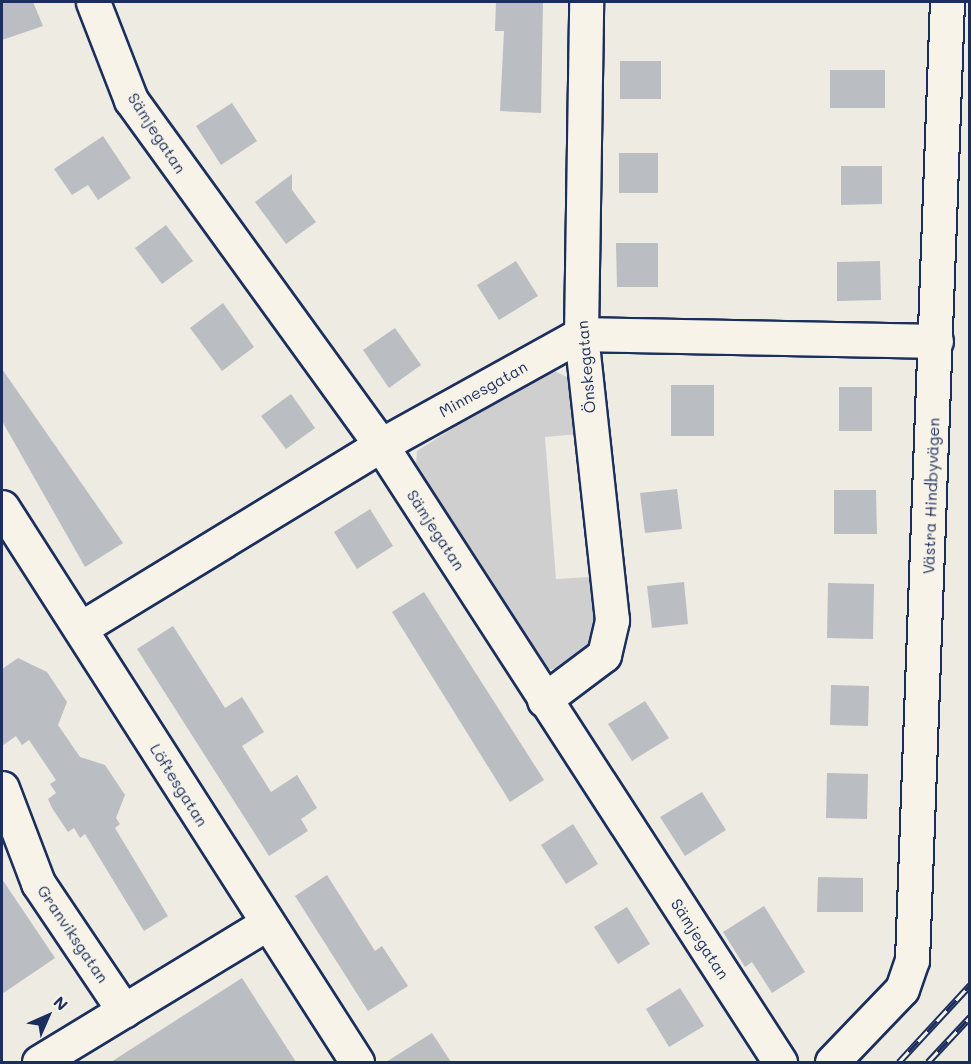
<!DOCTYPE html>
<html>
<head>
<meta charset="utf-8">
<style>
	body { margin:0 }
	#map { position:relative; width:971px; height:1064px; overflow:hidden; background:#eeebe2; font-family:Mali,sans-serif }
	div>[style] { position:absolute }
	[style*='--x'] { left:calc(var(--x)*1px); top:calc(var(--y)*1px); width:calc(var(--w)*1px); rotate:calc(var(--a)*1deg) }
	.green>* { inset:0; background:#cfcfcf }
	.building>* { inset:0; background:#babdc2 }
	.roads { filter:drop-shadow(2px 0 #1b2f5e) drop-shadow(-2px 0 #1b2f5e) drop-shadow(0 2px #1b2f5e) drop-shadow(0 -2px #1b2f5e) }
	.minor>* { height:33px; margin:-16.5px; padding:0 16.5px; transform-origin:16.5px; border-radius:16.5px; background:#f7f3e8 }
	.rail>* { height:7px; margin-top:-3.5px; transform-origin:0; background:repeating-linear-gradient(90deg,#f7f3e8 0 14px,#1b2f5e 0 28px); box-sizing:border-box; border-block:2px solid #1b2f5e }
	span { translate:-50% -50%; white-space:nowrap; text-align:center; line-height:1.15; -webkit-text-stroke:5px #f7f3e8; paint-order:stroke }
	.street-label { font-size:16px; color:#1b2f5e }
	.frame { position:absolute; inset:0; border:3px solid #1b2f5e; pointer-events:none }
	.north { position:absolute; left:18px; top:986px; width:60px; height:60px; -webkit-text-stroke:4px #f7f3e8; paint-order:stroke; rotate:45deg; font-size:16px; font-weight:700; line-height:24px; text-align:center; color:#1b2f5e }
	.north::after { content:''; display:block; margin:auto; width:21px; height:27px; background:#1b2f5e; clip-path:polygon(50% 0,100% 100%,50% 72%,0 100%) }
</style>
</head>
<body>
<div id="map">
	<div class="green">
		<i style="clip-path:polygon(548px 368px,573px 380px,579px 434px,545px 437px,556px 579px,591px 577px,597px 643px,568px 668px,538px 670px,415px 475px,417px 451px)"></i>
	</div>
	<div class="building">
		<i style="clip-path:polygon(2px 2px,33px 2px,43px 26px,2px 40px)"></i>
		<i style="clip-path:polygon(496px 2px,543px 2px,541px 113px,500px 111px,504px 31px,495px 31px)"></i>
		<i style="clip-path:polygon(620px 61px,661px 61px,661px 99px,620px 99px)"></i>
		<i style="clip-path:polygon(830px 70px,885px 70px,885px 108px,830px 108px)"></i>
		<i style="clip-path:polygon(232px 103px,257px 141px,221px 165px,196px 126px)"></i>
		<i style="clip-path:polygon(103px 136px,131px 178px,98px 200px,88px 185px,72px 195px,54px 169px)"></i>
		<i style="clip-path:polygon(619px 153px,658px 153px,658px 193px,619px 193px)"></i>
		<i style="clip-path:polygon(841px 166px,882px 166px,882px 204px,841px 205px)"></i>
		<i style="clip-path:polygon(292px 174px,292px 190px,316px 222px,286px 244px,255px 202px)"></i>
		<i style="clip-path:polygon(166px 225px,193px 261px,162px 284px,135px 248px)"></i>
		<i style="clip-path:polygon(616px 243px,658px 243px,658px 287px,617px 287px)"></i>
		<i style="clip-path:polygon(516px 261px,538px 296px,499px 320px,477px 285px)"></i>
		<i style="clip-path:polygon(880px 261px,881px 300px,837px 301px,837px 262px)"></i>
		<i style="clip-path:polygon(223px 303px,254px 347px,222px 371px,190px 328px)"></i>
		<i style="clip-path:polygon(395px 328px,421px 365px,389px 388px,363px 350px)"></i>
		<i style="clip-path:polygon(2px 369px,123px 543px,85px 567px,2px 421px)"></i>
		<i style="clip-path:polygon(671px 385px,714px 385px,714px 436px,671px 436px)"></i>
		<i style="clip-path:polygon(839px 387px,872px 387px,872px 431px,839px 431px)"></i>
		<i style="clip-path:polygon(291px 394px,315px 428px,286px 449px,261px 416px)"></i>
		<i style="clip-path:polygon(677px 489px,682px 529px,645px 533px,640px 493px)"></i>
		<i style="clip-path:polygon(834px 490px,876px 490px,877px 534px,834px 534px)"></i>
		<i style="clip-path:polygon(370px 509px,393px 546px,357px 569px,334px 532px)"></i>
		<i style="clip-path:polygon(684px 582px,688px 624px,652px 628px,647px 586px)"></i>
		<i style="clip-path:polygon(828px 583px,874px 584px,873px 639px,827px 638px)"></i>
		<i style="clip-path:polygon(424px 592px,544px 780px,510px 802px,392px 612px)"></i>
		<i style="clip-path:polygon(173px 626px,225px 708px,242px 697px,264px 732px,242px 746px,271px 792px,297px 775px,317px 808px,301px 819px,308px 831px,269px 856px,137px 649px)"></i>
		<i style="clip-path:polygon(18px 658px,47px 672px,67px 702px,58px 725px,80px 757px,105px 765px,125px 795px,116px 818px,120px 824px,115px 828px,168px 916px,144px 931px,85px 834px,80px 838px,74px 828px,68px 832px,52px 808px,48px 799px,56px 793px,50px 784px,56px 780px,29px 740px,22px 745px,16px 736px,2px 746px,2px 669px)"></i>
		<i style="clip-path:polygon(831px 685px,869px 686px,868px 726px,830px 725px)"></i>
		<i style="clip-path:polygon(645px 701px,669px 738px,632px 761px,608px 724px)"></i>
		<i style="clip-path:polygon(827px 773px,868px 774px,867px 819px,826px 818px)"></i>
		<i style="clip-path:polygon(702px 792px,726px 830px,685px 856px,660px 817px)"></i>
		<i style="clip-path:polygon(573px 824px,598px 864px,566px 884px,541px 845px)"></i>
		<i style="clip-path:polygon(327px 875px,375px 951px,382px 946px,408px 986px,368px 1011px,295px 896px)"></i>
		<i style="clip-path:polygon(818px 877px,863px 878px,863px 912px,817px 912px)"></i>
		<i style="clip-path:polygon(2px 879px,55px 958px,2px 994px)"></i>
		<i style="clip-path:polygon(764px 906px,805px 972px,772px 993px,752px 962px,745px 967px,723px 932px)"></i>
		<i style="clip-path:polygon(627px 907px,650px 944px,618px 964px,594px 927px)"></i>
		<i style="clip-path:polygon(242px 978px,296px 1062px,111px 1062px,139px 1044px)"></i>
		<i style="clip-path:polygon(680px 988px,704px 1026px,669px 1047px,646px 1009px)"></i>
		<i style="clip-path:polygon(432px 1033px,451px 1062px,386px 1062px)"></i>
	</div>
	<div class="roads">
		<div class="minor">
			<i style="--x:93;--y:2;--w:105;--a:68.8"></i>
			<i style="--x:131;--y:100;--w:426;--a:54.1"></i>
			<i style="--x:381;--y:445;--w:735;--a:57.11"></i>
			<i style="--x:2;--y:507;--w:659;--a:57.4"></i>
			<i style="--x:81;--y:628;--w:351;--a:-31.4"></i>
			<i style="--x:381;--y:445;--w:229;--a:-29"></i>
			<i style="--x:581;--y:334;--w:355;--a:1.1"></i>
			<i style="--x:544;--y:700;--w:75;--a:-36.9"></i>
			<i style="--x:604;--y:655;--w:36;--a:-77"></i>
			<i style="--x:612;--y:620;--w:288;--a:-96.2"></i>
			<i style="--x:581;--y:334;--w:332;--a:-89.1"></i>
			<i style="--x:2;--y:788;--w:102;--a:69.2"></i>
			<i style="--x:38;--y:883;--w:154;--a:56.1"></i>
			<i style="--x:39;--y:1062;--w:266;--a:-31.3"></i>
			<i style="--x:832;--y:1062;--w:101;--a:-46.2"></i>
			<i style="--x:902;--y:989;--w:31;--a:-71"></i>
			<i style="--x:912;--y:960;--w:959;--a:-87.91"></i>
		</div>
	</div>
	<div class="rail">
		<i style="--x:899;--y:1062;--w:105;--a:-47.3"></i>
		<i style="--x:928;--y:1062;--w:62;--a:-47"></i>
	</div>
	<div class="street-label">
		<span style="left:157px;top:133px;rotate:57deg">Sämjegatan</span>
		<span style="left:586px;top:367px;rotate:-95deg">Önskegatan</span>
		<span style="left:483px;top:389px;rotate:-29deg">Minnesgatan</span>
		<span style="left:931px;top:496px;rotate:-88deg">Västra Hindbyvägen</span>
		<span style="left:436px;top:530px;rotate:57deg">Sämjegatan</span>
		<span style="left:179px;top:785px;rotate:58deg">Löftesgatan</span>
		<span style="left:73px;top:934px;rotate:56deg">Granviksgatan</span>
		<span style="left:700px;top:939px;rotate:57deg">Sämjegatan</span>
	</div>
	<div class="frame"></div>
	<div class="north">N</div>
</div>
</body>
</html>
